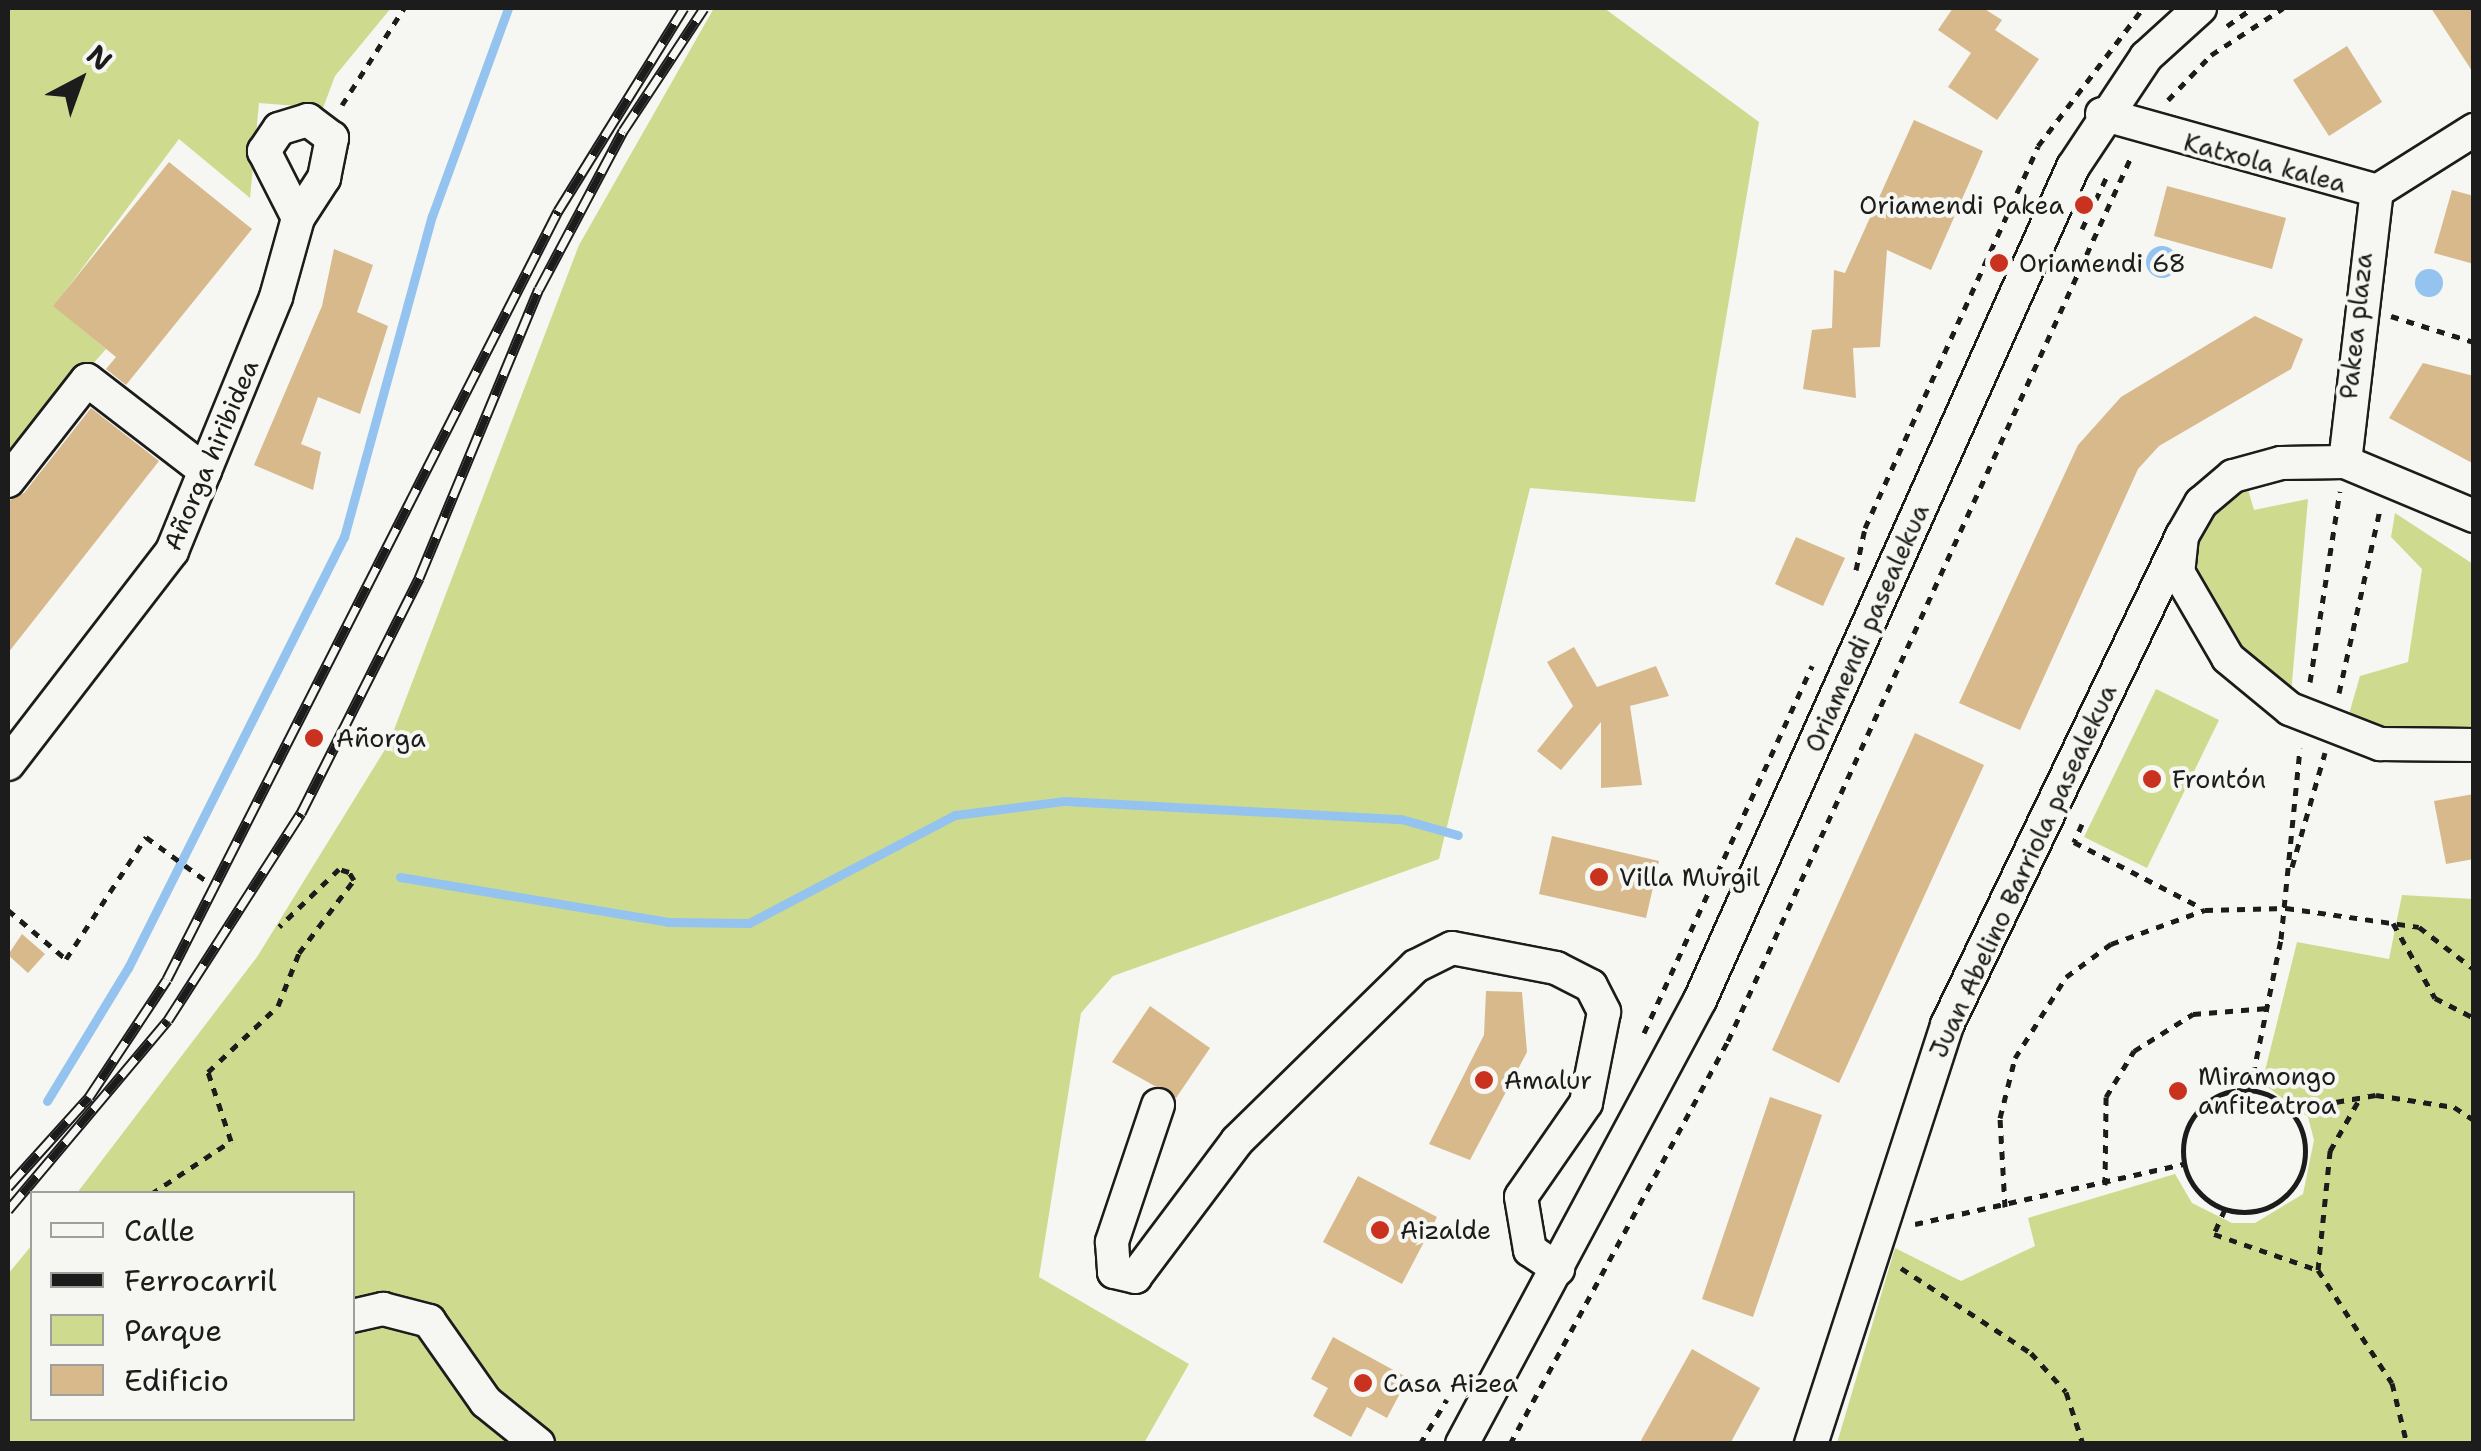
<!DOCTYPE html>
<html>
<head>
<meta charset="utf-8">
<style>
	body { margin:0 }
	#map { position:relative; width:2481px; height:1451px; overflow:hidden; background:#f6f6f2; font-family:"Shantell Sans",sans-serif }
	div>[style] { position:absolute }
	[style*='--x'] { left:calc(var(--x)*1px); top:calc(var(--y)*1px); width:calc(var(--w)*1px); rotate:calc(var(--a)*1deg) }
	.green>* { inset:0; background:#cedb8e }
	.water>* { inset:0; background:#94c3ef }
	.round { border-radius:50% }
	.stream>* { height:9px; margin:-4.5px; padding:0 4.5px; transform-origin:4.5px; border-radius:4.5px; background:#94c3ef }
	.building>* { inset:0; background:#d8b98b }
	.path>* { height:5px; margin-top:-2.5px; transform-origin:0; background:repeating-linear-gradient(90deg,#1c1c1c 0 8px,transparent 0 16px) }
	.path>.ring { margin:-2.5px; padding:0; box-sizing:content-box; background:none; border:5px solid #1c1c1c; border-radius:50% }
	.roads { filter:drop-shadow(2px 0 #1c1c1c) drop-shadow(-2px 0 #1c1c1c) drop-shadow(0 2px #1c1c1c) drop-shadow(0 -2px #1c1c1c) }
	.minor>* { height:32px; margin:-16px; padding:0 16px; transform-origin:16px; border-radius:16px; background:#f6f6f2 }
	.rail>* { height:11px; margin-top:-5.5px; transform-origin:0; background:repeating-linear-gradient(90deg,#f6f6f2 0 22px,#1c1c1c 0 44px); box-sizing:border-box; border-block:2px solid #1c1c1c }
	.dots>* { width:28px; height:28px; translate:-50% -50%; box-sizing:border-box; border:5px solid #f6f6f2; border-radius:50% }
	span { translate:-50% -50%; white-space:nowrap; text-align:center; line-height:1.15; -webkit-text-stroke:8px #f6f6f2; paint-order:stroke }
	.street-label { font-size:25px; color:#1c1c1c }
	.poi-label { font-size:25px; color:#1c1c1c }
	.right { translate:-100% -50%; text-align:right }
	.left { translate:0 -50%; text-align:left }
	.frame { position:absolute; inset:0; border:10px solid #1c1c1c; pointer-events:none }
	.legend { position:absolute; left:30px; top:1191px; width:325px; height:230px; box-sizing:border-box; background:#f6f6f2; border:2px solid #9f9f9c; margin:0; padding:12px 18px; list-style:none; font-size:30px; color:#1c1c1c }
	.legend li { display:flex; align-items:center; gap:20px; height:50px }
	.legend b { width:50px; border:2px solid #9f9f9c }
	.north { position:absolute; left:30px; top:30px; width:100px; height:100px; -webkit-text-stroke:8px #f6f6f2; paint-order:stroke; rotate:41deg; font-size:28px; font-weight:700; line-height:40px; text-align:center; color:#1c1c1c }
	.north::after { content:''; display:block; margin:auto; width:35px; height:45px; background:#1c1c1c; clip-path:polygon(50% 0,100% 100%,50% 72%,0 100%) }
</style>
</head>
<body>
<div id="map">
	<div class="green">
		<i style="clip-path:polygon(8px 8px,391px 8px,335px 76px,323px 108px,259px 103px,250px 198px,179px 139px,54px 306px,106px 349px,8px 460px)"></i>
		<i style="clip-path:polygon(714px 8px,1604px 8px,1759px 122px,1695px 502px,1530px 488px,1439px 859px,1113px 976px,1081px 1013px,1039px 1277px,1189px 1364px,1144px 1443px,8px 1444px,8px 1274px,32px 1245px,32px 1418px,352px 1418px,352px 1194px,77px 1193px,257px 957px,389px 743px,579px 245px)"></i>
		<i style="clip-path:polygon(2247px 486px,2254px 510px,2308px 499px,2291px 694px,2223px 634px,2196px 589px,2192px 553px,2203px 524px,2222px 498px)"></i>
		<i style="clip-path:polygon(2395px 513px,2473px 564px,2473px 733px,2401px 736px,2347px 721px,2360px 676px,2408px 662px,2422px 569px,2391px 537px)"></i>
		<i style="clip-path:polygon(2156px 689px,2219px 720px,2147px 868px,2084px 837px)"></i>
		<i style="clip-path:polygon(2402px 895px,2473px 899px,2473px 1443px,1837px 1443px,1895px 1248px,1961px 1281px,2035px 1246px,2028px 1218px,2175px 1174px,2192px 1203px,2232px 1223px,2255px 1223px,2303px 1194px,2314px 1140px,2308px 1117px,2262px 1083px,2297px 942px,2389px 959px)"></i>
	</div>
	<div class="water">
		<i class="round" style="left:2146px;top:246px;width:32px;height:32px"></i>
		<i class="round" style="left:2415px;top:269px;width:28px;height:28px"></i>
	</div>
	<div class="stream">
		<i style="--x:400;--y:877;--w:272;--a:9.5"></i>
		<i style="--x:668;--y:922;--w:81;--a:0.7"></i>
		<i style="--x:749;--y:923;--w:233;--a:-27.7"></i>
		<i style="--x:955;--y:815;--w:111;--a:-7.3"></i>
		<i style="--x:1065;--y:801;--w:336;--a:3.1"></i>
		<i style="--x:1401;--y:819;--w:59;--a:15.7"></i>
		<i style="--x:47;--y:1101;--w:156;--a:-58.7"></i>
		<i style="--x:128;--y:968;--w:482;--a:-63.4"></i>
		<i style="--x:344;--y:537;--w:333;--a:-74.7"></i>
		<i style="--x:432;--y:216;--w:221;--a:-69.9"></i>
	</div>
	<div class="building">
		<i style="clip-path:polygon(1953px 8px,1983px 8px,2002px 20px,1995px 30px,2039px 59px,1997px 120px,1948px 87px,1971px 53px,1938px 30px)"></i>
		<i style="clip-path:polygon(2431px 8px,2474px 8px,2474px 74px)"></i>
		<i style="clip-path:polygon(2347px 46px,2382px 102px,2329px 136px,2293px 80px)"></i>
		<i style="clip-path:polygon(1914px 120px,1983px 151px,1931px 270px,1887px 250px,1880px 347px,1853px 348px,1856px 398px,1803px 389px,1812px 330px,1832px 328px,1834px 270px,1845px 273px)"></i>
		<i style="clip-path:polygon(169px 162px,252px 229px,126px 385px,106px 369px,116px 357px,53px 306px)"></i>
		<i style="clip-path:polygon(2167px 186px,2286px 218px,2272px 269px,2154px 236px)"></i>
		<i style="clip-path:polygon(2452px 190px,2474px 196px,2474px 264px,2434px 253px)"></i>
		<i style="clip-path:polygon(334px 249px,373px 265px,357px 312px,388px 326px,360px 414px,318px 397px,301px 444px,321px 452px,313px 490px,254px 465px,322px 306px)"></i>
		<i style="clip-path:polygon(2255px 316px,2303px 339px,2291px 369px,2159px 446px,2138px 469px,2020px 730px,1959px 703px,2078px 445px,2121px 397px)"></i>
		<i style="clip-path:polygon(2423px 363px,2474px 376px,2474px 464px,2389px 418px)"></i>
		<i style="clip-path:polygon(91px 408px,159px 461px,8px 653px,8px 501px,24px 493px)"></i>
		<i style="clip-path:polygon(1796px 537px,1845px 558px,1823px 606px,1775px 584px)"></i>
		<i style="clip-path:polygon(1574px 647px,1597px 687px,1656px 666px,1669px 696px,1630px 706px,1642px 785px,1601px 788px,1601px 722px,1561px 770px,1537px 751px,1573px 706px,1547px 662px)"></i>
		<i style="clip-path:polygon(1915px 733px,1984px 765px,1839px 1083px,1772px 1050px)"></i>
		<i style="clip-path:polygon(2474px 794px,2474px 859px,2446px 864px,2434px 801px)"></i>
		<i style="clip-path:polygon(1552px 836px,1659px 861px,1646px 918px,1539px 894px)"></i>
		<i style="clip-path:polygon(22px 934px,45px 954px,28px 973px,8px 955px)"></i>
		<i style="clip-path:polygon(1486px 991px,1522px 992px,1527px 1052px,1470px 1160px,1429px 1144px,1484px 1035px)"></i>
		<i style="clip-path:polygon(1150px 1006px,1210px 1048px,1176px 1098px,1112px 1062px)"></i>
		<i style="clip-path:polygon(1770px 1097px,1822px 1115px,1753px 1317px,1702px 1299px)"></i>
		<i style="clip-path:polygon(1358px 1176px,1437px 1217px,1402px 1284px,1323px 1242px)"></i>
		<i style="clip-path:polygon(1333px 1337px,1408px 1378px,1387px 1418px,1367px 1407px,1351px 1437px,1313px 1416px,1328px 1388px,1311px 1379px)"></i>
		<i style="clip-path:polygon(1692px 1349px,1760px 1388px,1730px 1444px,1639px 1444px)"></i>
	</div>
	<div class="path">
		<i style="--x:2227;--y:26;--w:32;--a:-35"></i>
		<i style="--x:2168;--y:100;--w:62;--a:-46.3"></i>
		<i style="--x:2211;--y:55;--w:86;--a:-33.1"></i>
		<i style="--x:342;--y:105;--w:115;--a:-57.4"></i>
		<i style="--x:2082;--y:229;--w:63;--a:-64.7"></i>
		<i style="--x:2391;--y:316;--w:87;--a:17.4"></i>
		<i style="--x:1856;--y:570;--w:43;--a:-77.9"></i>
		<i style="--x:1865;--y:528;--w:419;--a:-65.6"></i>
		<i style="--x:2038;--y:146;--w:173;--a:-52.7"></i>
		<i style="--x:2310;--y:682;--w:193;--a:-81.1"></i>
		<i style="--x:2339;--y:693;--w:189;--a:-77.4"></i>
		<i style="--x:2082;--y:824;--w:20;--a:114"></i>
		<i style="--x:2074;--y:842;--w:144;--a:27.3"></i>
		<i style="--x:2292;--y:867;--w:119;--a:-73.9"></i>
		<i style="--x:8;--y:910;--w:76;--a:40.2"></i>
		<i style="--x:66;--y:959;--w:146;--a:-56.7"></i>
		<i style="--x:146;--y:837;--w:73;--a:36.1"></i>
		<i style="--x:2393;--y:923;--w:86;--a:60.8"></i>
		<i style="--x:2435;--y:998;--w:44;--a:27.1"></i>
		<i style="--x:1644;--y:1033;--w:404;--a:-65.4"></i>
		<i style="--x:2250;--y:1090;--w:154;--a:-78.4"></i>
		<i style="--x:2281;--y:939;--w:192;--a:-84.3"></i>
		<i class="ring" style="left:2183px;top:1090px;width:117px;height:117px"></i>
		<i style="--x:2289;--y:1110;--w:88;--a:-9.8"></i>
		<i style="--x:2376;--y:1095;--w:79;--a:8.7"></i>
		<i style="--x:2454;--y:1107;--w:24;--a:33"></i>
		<i style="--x:2105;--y:1185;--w:88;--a:-89.3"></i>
		<i style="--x:2106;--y:1097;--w:54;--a:-58.7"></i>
		<i style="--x:2134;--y:1051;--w:70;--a:-32.1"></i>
		<i style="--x:2193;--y:1014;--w:75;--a:-4.6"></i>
		<i style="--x:151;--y:1194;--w:96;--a:-33.5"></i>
		<i style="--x:231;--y:1141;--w:73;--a:-108.4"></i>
		<i style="--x:208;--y:1072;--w:96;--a:-43.3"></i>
		<i style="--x:278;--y:1006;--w:57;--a:-68.4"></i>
		<i style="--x:299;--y:953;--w:91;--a:-53"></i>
		<i style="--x:354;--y:880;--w:9;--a:-122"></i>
		<i style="--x:349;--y:872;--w:10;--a:-163"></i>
		<i style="--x:339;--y:869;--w:83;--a:136"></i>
		<i style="--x:2005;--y:1207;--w:89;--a:-93.2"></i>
		<i style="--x:2000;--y:1118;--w:62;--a:-76"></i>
		<i style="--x:2015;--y:1058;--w:96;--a:-57.8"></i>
		<i style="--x:2066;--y:977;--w:56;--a:-36.3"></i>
		<i style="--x:2111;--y:944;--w:100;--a:-19.9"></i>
		<i style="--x:2205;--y:910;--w:81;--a:-1.4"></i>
		<i style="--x:2286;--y:908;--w:134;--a:8.1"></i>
		<i style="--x:2419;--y:927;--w:69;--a:37.4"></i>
		<i style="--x:2225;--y:1209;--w:27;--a:114"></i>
		<i style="--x:2214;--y:1234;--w:110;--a:19.1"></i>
		<i style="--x:2318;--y:1270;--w:135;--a:56.8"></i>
		<i style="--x:2392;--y:1383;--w:63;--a:76.2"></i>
		<i style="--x:1915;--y:1224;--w:276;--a:-12.6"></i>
		<i style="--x:1901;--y:1268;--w:155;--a:33.2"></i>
		<i style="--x:2031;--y:1353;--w:52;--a:48.1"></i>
		<i style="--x:2066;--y:1392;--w:55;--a:71.9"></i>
		<i style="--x:2318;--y:1270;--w:120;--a:-84.2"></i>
		<i style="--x:2330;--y:1151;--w:61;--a:-60.5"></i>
		<i style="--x:1420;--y:1444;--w:52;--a:-59"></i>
		<i style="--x:1510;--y:1444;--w:458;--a:-61.6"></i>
		<i style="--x:1728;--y:1041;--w:974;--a:-65.49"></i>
	</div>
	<div class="roads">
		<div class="minor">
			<i style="--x:2102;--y:114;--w:286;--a:15.6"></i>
			<i style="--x:2377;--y:191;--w:115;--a:-32.2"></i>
			<i style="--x:2345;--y:462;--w:273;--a:-83.3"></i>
			<i style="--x:8;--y:481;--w:128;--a:-52"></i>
			<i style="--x:87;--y:380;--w:149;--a:37.6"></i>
			<i style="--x:2474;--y:516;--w:140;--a:-157.3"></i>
			<i style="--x:2345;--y:462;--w:64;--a:179.1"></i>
			<i style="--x:2281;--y:463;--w:50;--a:164.8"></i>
			<i style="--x:2233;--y:476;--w:42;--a:139.8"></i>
			<i style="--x:2201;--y:503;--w:38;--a:120"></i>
			<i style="--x:2182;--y:536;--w:36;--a:96"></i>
			<i style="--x:2178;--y:572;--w:99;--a:59.8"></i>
			<i style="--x:2228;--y:658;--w:80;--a:39.4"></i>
			<i style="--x:2290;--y:709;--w:97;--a:21.3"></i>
			<i style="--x:2380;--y:744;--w:94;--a:0.6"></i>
			<i style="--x:8;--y:764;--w:269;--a:-52.4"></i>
			<i style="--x:172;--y:551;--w:274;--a:-67.7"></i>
			<i style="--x:276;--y:297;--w:82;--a:-74.4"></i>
			<i style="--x:298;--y:218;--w:48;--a:-57"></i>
			<i style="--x:324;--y:178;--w:41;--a:-78.7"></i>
			<i style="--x:332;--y:138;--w:30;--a:-143"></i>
			<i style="--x:308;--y:120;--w:30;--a:163"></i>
			<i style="--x:279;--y:129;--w:27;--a:124"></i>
			<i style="--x:264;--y:151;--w:75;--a:63.1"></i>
			<i style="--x:1158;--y:1105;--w:145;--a:108.6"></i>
			<i style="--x:1112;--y:1242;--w:30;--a:86"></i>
			<i style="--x:1114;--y:1272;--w:22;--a:13"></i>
			<i style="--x:1135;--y:1277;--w:170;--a:-53.1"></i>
			<i style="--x:1237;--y:1141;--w:250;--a:-44.4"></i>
			<i style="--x:1416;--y:966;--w:40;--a:-26.6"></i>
			<i style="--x:1452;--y:948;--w:106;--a:10.9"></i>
			<i style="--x:1556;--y:968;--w:39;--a:27"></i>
			<i style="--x:1591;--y:986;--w:29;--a:63"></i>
			<i style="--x:1604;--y:1012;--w:93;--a:101.2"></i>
			<i style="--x:1586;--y:1103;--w:114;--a:124.7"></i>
			<i style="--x:1521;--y:1197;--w:54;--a:80.4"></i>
			<i style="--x:1530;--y:1250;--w:34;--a:34"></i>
			<i style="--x:352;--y:1316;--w:32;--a:-13"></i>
			<i style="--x:383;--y:1309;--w:48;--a:14.6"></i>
			<i style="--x:429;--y:1321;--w:99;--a:54.9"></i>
			<i style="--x:486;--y:1402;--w:67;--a:38.9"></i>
			<i style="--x:1462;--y:1444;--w:504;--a:-61.81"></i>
			<i style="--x:1700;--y:1000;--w:913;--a:-65.88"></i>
			<i style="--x:2073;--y:167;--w:132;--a:-56.4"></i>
			<i style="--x:2146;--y:57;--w:73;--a:-42.2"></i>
			<i style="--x:1811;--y:1444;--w:441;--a:-72"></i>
			<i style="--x:1947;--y:1025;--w:543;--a:-64.33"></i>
		</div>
	</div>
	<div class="rail">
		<i style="--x:8;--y:1187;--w:121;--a:-48"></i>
		<i style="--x:89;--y:1097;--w:141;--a:-56.5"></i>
		<i style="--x:167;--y:979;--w:862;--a:-63.02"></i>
		<i style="--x:558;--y:211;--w:239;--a:-58.2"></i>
		<i style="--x:8;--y:1210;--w:248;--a:-49.9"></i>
		<i style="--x:168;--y:1020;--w:246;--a:-57.3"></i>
		<i style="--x:301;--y:813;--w:263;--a:-63.3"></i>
		<i style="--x:419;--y:578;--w:313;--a:-67.5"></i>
		<i style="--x:539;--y:289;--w:179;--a:-62"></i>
		<i style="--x:623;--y:131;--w:147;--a:-56.6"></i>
	</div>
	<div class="dots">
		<i style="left:2084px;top:205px;background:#c8321e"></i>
		<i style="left:1999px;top:263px;background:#c8321e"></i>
		<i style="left:314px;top:738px;background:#c8321e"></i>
		<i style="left:2152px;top:779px;background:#c8321e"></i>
		<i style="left:1599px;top:877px;background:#c8321e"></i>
		<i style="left:1484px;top:1080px;background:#c8321e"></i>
		<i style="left:2178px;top:1091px;background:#c8321e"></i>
		<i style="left:1380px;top:1230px;background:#c8321e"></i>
		<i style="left:1363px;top:1383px;background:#c8321e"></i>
	</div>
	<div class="street-label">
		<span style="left:2265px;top:163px;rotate:15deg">Katxola kalea</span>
		<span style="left:2356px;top:326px;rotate:-84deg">Pakea plaza</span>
		<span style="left:211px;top:455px;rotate:-67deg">Añorga hiribidea</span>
		<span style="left:1867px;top:628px;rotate:-66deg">Oriamendi pasealekua</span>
		<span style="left:2023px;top:871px;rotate:-65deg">Juan Abelino Barriola pasealekua</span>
	</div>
	<div class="poi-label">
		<span class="right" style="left:2064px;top:205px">Oriamendi Pakea</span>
		<span class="left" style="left:2019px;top:263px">Oriamendi 68</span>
		<span class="left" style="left:336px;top:738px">Añorga</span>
		<span class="left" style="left:2172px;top:779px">Frontón</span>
		<span class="left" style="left:1619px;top:877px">Villa Murgil</span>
		<span class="left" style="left:2198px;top:1091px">Miramongo<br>anfiteatroa</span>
		<span class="left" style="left:1504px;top:1080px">Amalur</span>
		<span class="left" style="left:1400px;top:1230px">Aizalde</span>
		<span class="left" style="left:1383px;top:1383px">Casa Aizea</span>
	</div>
	<div class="frame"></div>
	<ul class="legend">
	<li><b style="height:12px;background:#f6f6f2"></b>Calle</li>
	<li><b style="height:12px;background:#1c1c1c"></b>Ferrocarril</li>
	<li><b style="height:28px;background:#cedb8e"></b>Parque</li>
	<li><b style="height:28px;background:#d8b98b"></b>Edificio</li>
	</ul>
	<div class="north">N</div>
</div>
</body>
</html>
